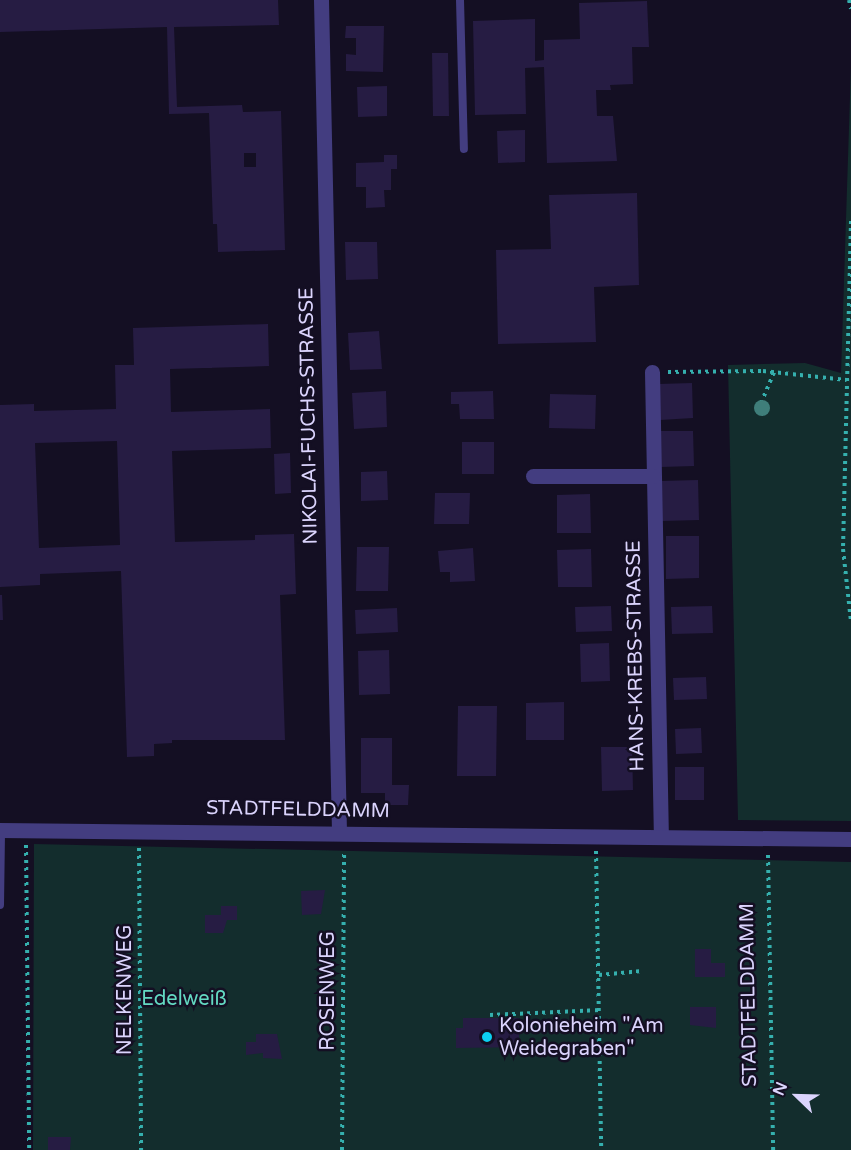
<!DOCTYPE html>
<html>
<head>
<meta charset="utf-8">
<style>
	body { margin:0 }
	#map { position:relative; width:851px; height:1150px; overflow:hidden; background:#140f23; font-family:"Varela Round",sans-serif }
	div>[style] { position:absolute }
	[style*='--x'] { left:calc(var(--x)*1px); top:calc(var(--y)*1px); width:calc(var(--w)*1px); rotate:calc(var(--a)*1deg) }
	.green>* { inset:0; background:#132d2d }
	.building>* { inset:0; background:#261c43 }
	.path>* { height:4px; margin-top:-2px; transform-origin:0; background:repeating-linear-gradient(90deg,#35b0ae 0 3px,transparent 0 7.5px) }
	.service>* { height:8px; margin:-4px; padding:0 4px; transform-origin:4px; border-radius:4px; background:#433d80 }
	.minor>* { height:15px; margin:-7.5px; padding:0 7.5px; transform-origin:7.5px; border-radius:7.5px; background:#433d80 }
	.trees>* { width:16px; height:16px; margin:-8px; border-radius:50%; background:#3f7e7a }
	.dots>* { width:16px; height:16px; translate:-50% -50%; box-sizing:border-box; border:3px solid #140f23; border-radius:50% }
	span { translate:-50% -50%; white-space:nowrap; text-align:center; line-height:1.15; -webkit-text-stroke:5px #140f23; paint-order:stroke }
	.street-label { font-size:20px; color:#dbd4fd }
	.park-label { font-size:20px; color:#63d9c2 }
	.poi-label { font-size:20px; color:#dbd4fd }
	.left { translate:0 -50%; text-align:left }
	.north { position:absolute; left:767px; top:1066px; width:60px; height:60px; -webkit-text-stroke:4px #140f23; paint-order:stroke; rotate:293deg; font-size:16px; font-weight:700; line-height:24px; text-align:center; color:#dbd4fd }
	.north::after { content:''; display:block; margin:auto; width:21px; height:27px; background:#dbd4fd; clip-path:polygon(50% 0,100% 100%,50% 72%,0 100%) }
</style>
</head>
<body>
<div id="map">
	<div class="green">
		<i style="clip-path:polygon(851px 66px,851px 821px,738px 820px,728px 365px,805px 363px,841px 373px)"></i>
		<i style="clip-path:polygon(34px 844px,851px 862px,851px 1150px,33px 1150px)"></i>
	</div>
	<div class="building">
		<i style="clip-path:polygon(evenodd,0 0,278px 0,279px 25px,174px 27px,177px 107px,242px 105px,243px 112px,281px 111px,285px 250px,218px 252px,217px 224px,213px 224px,209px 113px,169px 114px,167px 27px,0 32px,0 0,244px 153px,256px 153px,256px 167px,244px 167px,244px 153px)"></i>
		<i style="clip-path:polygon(647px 1px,649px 47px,632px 47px,633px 84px,610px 85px,611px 90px,596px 90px,597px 116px,613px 116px,617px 161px,547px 163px,544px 67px,525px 68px,526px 114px,475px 115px,473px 21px,535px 19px,535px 61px,544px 60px,544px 40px,580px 39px,579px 3px)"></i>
		<i style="clip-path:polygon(346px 26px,384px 26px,383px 72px,346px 71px,346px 54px,356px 55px,356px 38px,345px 38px)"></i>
		<i style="clip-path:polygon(432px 53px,448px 53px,449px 116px,433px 116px)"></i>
		<i style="clip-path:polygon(387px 86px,387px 116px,358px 117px,357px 87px)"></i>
		<i style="clip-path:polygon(525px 130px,525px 162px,498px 163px,497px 131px)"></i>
		<i style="clip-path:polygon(384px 155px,397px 155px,397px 169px,391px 169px,391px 190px,384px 190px,385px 207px,366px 208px,366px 187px,356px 187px,356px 163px,384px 162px)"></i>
		<i style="clip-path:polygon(637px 193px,639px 285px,594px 287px,596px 342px,498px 344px,496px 250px,551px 249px,549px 195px)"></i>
		<i style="clip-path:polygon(345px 242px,377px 242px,378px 279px,346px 280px)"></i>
		<i style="clip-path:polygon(evenodd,268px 324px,269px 366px,170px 369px,171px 412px,270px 409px,271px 448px,172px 451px,175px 542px,255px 540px,255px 535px,294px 534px,296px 594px,280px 595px,285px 740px,172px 740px,172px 743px,154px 744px,154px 756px,127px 757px,121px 571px,40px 574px,40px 585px,0 587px,0 405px,34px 404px,34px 411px,116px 409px,115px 365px,134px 365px,133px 328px,268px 324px,117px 441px,120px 545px,39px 548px,35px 443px,117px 441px)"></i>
		<i style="clip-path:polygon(379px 331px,382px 369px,350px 370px,348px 333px)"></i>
		<i style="clip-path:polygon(692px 383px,693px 418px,660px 420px,659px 384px)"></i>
		<i style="clip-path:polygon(386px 391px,387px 427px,354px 429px,352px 393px)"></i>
		<i style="clip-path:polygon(493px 391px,494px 419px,460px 419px,459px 404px,451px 404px,451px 392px)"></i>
		<i style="clip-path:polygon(550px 394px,596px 395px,595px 429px,549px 428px)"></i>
		<i style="clip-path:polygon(660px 431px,693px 431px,694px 466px,661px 467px)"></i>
		<i style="clip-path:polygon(462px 442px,494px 442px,494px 474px,462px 474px)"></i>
		<i style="clip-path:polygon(290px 453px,291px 493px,275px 494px,274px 454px)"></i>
		<i style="clip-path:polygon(387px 471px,388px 500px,361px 501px,361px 472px)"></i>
		<i style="clip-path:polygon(698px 480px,699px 520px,662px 521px,661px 481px)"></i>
		<i style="clip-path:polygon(435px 493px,470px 493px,469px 524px,434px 524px)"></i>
		<i style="clip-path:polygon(590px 494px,591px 533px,557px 533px,557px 495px)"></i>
		<i style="clip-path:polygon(666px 536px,699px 536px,699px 578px,666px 579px)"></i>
		<i style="clip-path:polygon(357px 547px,389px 547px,388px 591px,356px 591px)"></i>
		<i style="clip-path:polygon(473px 548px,475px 581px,450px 582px,450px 572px,440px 572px,438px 551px)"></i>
		<i style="clip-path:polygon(591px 549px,592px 587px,558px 587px,557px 550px)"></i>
		<i style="clip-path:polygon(0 595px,2px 595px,3px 620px,0 620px)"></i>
		<i style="clip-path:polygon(611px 606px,612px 631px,576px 632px,575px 607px)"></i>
		<i style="clip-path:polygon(712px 606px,713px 633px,672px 634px,671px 607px)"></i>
		<i style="clip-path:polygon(397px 608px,398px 632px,356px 634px,355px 610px)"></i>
		<i style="clip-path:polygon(609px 643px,610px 681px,581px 682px,580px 644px)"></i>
		<i style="clip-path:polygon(389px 650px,390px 694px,359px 695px,358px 651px)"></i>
		<i style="clip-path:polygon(706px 677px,707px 699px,674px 700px,673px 678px)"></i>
		<i style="clip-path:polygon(564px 702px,564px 740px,526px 740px,526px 703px)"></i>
		<i style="clip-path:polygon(458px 706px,497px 706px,496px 776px,457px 776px)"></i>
		<i style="clip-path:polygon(701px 728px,702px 753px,676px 754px,675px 729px)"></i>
		<i style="clip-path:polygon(361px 738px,392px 738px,392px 785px,409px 785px,408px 805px,385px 805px,385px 793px,361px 793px)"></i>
		<i style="clip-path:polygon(601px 747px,632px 747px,633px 790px,602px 791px)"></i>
		<i style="clip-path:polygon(675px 767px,704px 767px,704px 800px,675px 800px)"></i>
		<i style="clip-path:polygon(325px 890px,321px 914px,302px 915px,301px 891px)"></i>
		<i style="clip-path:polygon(221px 906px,237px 906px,237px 920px,227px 920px,223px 933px,205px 933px,205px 915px,221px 915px)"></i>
		<i style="clip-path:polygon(695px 949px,711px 949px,711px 963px,725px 963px,725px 977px,695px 977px)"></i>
		<i style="clip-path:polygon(690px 1007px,716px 1007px,716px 1028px,690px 1025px)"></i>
		<i style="clip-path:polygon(463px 1018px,519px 1018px,519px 1047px,456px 1048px,456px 1028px,463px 1028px)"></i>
		<i style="clip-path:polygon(256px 1034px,277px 1034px,282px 1059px,263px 1058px,263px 1053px,246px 1055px,246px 1042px,256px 1042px)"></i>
		<i style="clip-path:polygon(48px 1137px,71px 1137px,70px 1150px,48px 1150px)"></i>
	</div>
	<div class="path">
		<i style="--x:849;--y:0;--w:9;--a:77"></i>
		<i style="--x:851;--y:221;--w:328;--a:91.4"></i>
		<i style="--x:843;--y:549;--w:72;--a:83.7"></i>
		<i style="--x:668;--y:372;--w:95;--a:-0.6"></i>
		<i style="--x:763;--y:371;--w:84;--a:6.1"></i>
		<i style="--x:761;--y:403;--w:34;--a:-67"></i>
		<i style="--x:26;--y:845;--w:305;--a:89.4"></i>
		<i style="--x:139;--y:848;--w:302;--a:89.6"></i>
		<i style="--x:596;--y:851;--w:299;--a:89"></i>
		<i style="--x:768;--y:855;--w:295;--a:89"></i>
		<i style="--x:599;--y:975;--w:43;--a:-5.3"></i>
		<i style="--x:490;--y:1015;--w:110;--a:-2.6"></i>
		<i style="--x:342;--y:1150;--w:300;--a:-89.6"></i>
	</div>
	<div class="service">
		<i style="--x:460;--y:0;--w:149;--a:88.5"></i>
		<i style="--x:0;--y:905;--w:75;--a:-89.2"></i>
	</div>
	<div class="minor">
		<i style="--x:321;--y:0;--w:831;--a:88.76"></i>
		<i style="--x:652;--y:372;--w:463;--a:88.9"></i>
		<i style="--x:533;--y:476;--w:120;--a:0"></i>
		<i style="--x:0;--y:830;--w:851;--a:0.61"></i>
	</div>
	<div class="trees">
		<i style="left:762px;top:408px"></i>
	</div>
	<div class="dots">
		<i style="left:487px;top:1037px;background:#0ccff1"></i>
	</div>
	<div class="street-label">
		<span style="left:309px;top:416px;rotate:-91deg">NIKOLAI-FUCHS-STRASSE</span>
		<span style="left:636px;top:656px;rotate:-91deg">HANS-KREBS-STRASSE</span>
		<span style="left:298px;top:810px;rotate:1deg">STADTFELDDAMM</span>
		<span style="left:125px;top:990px;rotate:-90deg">NELKENWEG</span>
		<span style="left:328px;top:991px;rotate:-90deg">ROSENWEG</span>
		<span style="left:749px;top:995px;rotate:-91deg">STADTFELDDAMM</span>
	</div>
	<div class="park-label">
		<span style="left:184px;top:999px">Edelweiß</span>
	</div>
	<div class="poi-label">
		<span class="left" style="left:499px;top:1038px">Kolonieheim "Am<br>Weidegraben"</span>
	</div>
	<div class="north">N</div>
</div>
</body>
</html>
